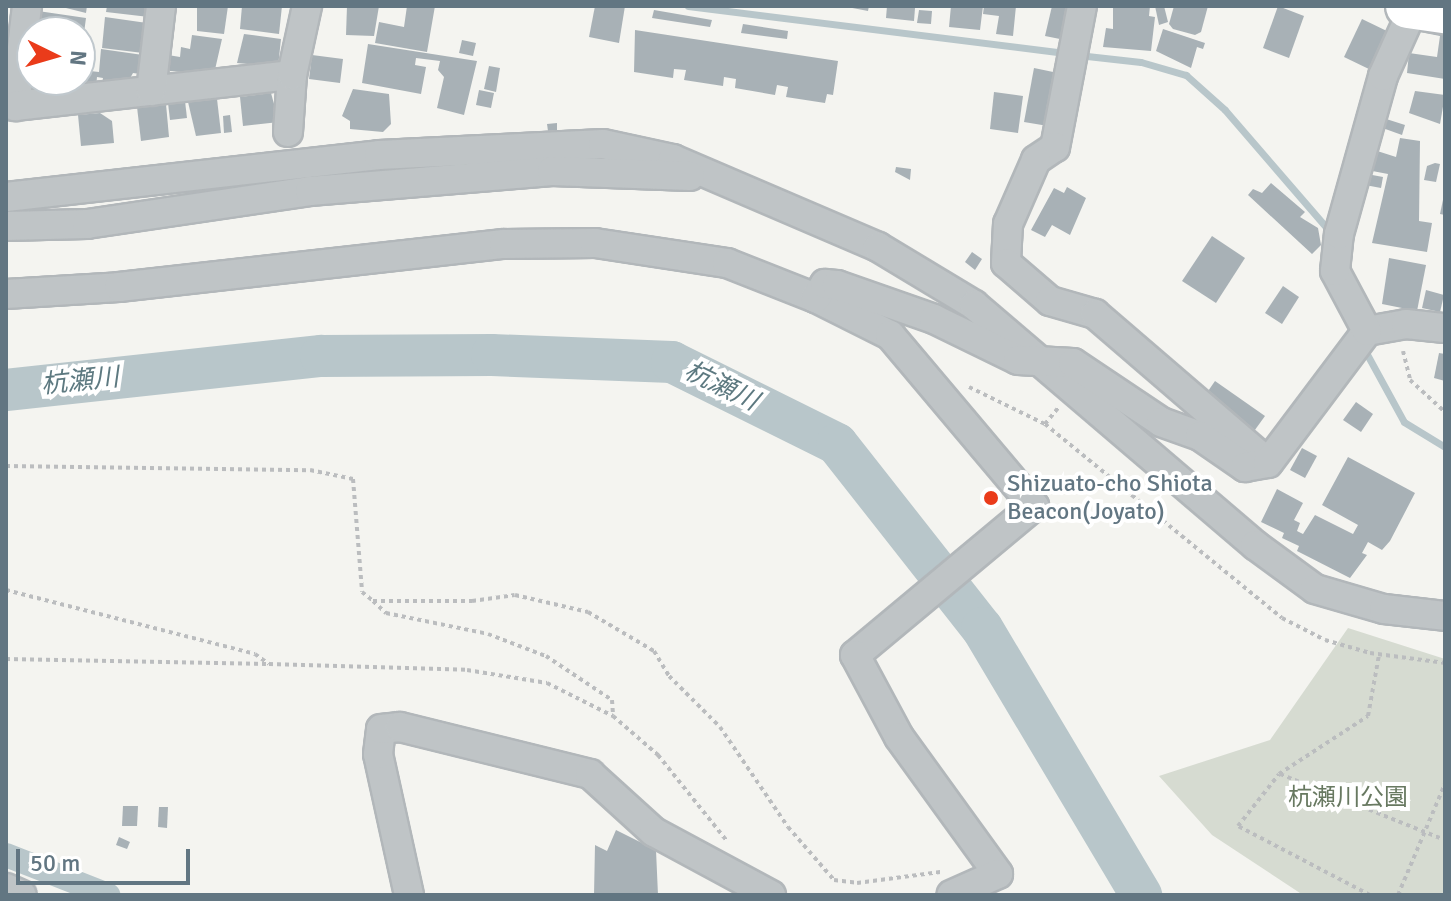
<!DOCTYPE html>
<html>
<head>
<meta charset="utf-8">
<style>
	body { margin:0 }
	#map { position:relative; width:1451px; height:901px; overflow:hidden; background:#f4f4f0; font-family:Signika,"Noto Sans JP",sans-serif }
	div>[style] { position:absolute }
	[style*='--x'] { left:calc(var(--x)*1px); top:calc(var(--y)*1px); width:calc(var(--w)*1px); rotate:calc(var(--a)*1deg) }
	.green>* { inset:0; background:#d6dbd1 }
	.stream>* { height:7px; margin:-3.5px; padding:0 3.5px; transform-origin:3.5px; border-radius:3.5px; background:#b8c6ca }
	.canal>* { height:24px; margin:-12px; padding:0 12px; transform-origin:12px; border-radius:12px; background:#b8c6ca }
	.river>* { height:42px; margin:-21px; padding:0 21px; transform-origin:21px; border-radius:21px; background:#b8c6ca }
	.building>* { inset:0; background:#a8b1b6 }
	.path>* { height:4px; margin-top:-2px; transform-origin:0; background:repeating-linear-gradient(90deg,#bbbdbf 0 4px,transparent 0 8px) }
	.roads { filter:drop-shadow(2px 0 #b2b7ba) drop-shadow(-2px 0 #b2b7ba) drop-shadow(0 2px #b2b7ba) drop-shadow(0 -2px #b2b7ba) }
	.minor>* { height:28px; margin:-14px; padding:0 14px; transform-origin:14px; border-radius:14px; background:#bfc4c6 }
	.primary>* { height:44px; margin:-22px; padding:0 22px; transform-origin:22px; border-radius:22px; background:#fff }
	.dots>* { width:22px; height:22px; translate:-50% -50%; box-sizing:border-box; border:4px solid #fff; border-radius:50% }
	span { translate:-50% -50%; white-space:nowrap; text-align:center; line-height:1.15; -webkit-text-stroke:8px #fff; paint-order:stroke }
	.poi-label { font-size:24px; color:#627682 }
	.left { translate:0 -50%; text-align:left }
	.park-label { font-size:24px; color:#687961 }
	.water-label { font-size:26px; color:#5d7980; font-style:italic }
	.frame { position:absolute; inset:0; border:8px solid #627682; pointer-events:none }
	.north { position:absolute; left:16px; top:16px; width:80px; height:80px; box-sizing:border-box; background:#fff; border:2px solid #c0c8cd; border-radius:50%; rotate:95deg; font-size:22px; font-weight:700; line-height:32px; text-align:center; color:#627682 }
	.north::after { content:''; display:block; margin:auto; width:28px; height:36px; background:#ea3b1a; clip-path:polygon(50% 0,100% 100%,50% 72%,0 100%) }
	.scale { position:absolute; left:16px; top:849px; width:174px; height:36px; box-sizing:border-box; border:4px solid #627682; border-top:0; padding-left:10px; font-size:24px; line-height:28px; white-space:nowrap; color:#627682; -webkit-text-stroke:6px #fff; paint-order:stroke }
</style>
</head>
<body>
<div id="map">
	<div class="green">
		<i style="clip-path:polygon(1348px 628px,1445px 659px,1445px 895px,1303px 895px,1212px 835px,1159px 776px,1270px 740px)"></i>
	</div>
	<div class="stream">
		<i style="--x:688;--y:6;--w:380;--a:7.1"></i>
		<i style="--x:1078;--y:55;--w:63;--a:6.3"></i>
		<i style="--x:1141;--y:62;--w:47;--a:16.1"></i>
		<i style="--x:1186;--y:75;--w:52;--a:41.9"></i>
		<i style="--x:1225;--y:110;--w:156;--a:49.2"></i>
		<i style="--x:1327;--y:228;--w:9;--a:90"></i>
		<i style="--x:1363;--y:347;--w:85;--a:61.3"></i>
		<i style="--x:1404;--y:422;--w:48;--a:31.4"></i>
	</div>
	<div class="canal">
		<i style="--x:6;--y:855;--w:110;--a:21.4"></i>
	</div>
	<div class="river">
		<i style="--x:6;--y:390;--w:317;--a:-6.2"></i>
		<i style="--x:321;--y:356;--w:171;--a:-0.3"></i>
		<i style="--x:492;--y:355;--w:180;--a:2.2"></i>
		<i style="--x:672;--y:362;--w:184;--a:26.4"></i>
		<i style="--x:837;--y:444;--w:234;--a:51.8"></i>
		<i style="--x:982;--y:628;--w:311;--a:59.2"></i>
	</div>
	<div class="building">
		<i style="clip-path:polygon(58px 6px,87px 6px,86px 13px)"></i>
		<i style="clip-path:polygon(107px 6px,150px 6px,149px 17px,106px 12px)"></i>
		<i style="clip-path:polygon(197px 6px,228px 6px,224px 34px,197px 31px)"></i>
		<i style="clip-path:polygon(242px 6px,282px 6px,279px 34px,240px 29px)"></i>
		<i style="clip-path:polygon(347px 6px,379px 6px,374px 36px,346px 35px)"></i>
		<i style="clip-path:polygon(407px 6px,435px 6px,427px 52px,375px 43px,379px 22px,404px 27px)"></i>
		<i style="clip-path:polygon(595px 6px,625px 6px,619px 43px,589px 37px)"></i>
		<i style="clip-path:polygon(842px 6px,869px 6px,868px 11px)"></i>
		<i style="clip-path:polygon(887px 6px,915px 8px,914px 21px,886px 18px)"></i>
		<i style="clip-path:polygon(951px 6px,983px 6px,980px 30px,949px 27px)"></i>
		<i style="clip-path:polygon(984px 6px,1016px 6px,1013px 36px,996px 34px,999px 16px,983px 14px)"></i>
		<i style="clip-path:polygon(1052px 6px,1072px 6px,1065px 40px,1045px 36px)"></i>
		<i style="clip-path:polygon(1113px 6px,1150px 6px,1149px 16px,1155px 17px,1151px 51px,1103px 47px,1106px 28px,1113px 29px)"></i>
		<i style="clip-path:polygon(1155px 6px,1164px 6px,1168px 22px,1159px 25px)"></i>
		<i style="clip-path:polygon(1174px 6px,1208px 6px,1201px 32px,1195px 35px,1173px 29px,1169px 24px)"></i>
		<i style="clip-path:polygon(1278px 6px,1304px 16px,1289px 58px,1263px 48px)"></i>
		<i style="clip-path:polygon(654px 10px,712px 20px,710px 27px,652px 18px)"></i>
		<i style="clip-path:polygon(919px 10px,932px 11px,931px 24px,917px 23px)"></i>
		<i style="clip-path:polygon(38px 11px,86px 18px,82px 48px,80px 32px,36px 27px)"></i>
		<i style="clip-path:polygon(105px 17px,147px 23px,143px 53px,102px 48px)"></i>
		<i style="clip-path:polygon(1362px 19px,1391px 33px,1373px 71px,1344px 57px)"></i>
		<i style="clip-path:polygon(743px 24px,788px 31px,787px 39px,741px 33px)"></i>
		<i style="clip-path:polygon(1426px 25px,1445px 35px,1445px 79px,1407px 73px,1409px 53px,1437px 57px,1440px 36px,1425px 33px)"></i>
		<i style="clip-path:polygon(1163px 29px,1205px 43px,1203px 49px,1197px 47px,1191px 68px,1156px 51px)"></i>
		<i style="clip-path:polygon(635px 30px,838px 61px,833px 95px,827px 94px,825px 103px,786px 97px,788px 87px,777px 85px,775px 95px,735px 88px,736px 79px,724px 77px,723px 86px,684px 80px,686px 70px,674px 69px,673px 78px,634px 72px)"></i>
		<i style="clip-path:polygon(244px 34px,281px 39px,278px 67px,237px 63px)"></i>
		<i style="clip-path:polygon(192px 35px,222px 39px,214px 74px,170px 71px,168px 55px,180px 57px,181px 47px,190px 49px)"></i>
		<i style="clip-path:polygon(462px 40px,476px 43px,473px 56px,459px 53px)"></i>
		<i style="clip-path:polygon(368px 44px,477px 61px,464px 115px,437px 108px,444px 77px,438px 70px,440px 61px,416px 58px,415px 65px,426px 67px,421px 94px,362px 83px)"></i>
		<i style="clip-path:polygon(101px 49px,143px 55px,140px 74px,133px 73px,128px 82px,102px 84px,103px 78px,97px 77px,96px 87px,80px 85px,81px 70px,99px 72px)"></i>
		<i style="clip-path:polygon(312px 55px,343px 59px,340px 83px,309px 79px)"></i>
		<i style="clip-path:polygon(489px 66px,500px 68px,496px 92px,484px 89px)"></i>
		<i style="clip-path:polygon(1034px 68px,1058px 73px,1048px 126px,1024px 122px)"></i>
		<i style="clip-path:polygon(43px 80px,78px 80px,77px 88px)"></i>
		<i style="clip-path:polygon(353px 89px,389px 94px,391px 124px,383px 132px,350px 129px,350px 121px,342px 116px)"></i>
		<i style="clip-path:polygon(479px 90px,494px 93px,491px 108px,476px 105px)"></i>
		<i style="clip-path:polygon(1415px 91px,1445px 95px,1440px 124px,1409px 113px)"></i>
		<i style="clip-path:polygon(994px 92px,1023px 96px,1018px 133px,990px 129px)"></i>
		<i style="clip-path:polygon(271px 93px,279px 122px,243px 126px,240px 97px)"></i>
		<i style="clip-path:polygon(217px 99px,221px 133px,196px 136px,188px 102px)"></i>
		<i style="clip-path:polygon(185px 101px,187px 118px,170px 120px,168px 103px)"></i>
		<i style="clip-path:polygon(166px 104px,169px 137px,141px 141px,137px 107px)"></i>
		<i style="clip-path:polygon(100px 113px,112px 121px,114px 143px,81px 146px,78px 115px)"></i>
		<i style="clip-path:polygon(230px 115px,232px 132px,224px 133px,223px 116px)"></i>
		<i style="clip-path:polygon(1380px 117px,1405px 125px,1402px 135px,1377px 126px)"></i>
		<i style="clip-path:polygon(557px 123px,557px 130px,548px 131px,547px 124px)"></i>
		<i style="clip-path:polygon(1400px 138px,1420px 141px,1419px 221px,1432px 223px,1427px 252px,1372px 243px,1388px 174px,1367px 170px,1371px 149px,1396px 157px)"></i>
		<i style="clip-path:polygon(1435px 163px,1440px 164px,1436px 182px,1424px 180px,1427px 166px)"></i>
		<i style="clip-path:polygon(896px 167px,911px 169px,910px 180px,895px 172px)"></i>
		<i style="clip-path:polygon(1367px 174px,1383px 177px,1381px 188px,1365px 185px)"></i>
		<i style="clip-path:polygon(1271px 183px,1305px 212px,1300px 217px,1318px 228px,1321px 245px,1312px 254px,1248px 195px,1253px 189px,1262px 193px)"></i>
		<i style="clip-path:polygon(1067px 187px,1086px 198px,1070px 235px,1052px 225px,1045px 237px,1031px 230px,1054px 188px,1064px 193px)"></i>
		<i style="clip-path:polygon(1444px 195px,1445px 195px,1445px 215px,1440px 214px)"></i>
		<i style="clip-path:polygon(1212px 236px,1245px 258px,1216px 303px,1182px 281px)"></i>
		<i style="clip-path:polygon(972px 252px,982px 259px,975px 270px,965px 262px)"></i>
		<i style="clip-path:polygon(1389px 258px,1426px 265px,1417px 311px,1382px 304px)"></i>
		<i style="clip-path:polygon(1283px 286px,1299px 297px,1282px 324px,1265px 313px)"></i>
		<i style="clip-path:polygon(1426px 290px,1444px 295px,1440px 312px,1422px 308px)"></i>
		<i style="clip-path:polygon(1439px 353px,1445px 354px,1445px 381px,1434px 378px)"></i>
		<i style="clip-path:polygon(1215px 381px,1265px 416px,1252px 434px,1204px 397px)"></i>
		<i style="clip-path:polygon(1356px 402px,1373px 414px,1361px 432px,1343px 420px)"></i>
		<i style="clip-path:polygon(1302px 448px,1317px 456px,1305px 478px,1290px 470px)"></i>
		<i style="clip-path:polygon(1348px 457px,1415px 493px,1390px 541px,1382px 550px,1368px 542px,1362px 553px,1367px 555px,1350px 578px,1297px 551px,1299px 546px,1282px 538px,1284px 533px,1261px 522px,1277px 489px,1303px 503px,1294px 520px,1300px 523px,1297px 531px,1303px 534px,1315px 515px,1353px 534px,1358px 525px,1322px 505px)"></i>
		<i style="clip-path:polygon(123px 806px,138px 806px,137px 826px,122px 826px)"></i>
		<i style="clip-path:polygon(159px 807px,168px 807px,167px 828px,158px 827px)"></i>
		<i style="clip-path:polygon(616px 830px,656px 850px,658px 895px,594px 895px,595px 845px,607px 851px)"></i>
		<i style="clip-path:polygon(119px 837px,130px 842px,127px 849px,116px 845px)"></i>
	</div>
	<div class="path">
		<i style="--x:1403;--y:351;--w:30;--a:76"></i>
		<i style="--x:1410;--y:380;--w:47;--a:42.4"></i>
		<i style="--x:969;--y:387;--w:85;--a:26"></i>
		<i style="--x:1045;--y:424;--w:306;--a:39.3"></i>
		<i style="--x:1282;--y:618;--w:48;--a:27.1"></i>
		<i style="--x:1325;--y:640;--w:47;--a:16.1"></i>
		<i style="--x:1370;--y:653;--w:76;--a:7.6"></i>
		<i style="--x:1045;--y:424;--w:22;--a:-51"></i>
		<i style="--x:6;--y:466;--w:304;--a:0.8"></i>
		<i style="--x:310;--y:470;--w:44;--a:11.8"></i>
		<i style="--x:353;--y:479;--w:113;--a:85.4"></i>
		<i style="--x:362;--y:592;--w:14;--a:39"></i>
		<i style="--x:373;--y:601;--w:99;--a:0"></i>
		<i style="--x:472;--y:601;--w:43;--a:-7.9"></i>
		<i style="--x:515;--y:595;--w:75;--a:13.1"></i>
		<i style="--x:588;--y:612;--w:77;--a:30.6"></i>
		<i style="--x:654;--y:651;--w:29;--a:59"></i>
		<i style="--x:669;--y:676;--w:72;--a:45"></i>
		<i style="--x:720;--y:727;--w:121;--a:55.8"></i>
		<i style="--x:788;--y:827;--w:70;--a:49"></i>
		<i style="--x:834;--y:880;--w:23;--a:7"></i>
		<i style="--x:857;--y:883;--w:84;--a:-7.5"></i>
		<i style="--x:6;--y:590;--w:257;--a:14.4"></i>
		<i style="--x:255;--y:654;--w:17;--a:36"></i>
		<i style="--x:269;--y:664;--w:198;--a:1.7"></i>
		<i style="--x:467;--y:670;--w:81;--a:9.2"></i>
		<i style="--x:547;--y:683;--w:74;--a:26.6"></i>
		<i style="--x:613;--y:716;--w:60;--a:40.9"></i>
		<i style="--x:658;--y:755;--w:110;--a:51.3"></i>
		<i style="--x:373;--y:601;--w:18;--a:43"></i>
		<i style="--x:386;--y:613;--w:104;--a:11.6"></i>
		<i style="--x:488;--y:634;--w:62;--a:20.8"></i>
		<i style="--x:546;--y:656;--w:79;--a:33.7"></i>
		<i style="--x:612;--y:700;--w:16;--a:86"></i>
		<i style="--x:6;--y:659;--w:260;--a:1.1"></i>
		<i style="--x:1280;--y:774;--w:178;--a:21.8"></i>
		<i style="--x:1370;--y:895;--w:149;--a:-152.4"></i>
		<i style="--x:1238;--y:826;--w:66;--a:-51.7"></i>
		<i style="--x:1279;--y:774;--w:106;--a:-33.1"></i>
		<i style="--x:1368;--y:716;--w:62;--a:-79.8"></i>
		<i style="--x:1398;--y:895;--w:121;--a:-67.1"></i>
	</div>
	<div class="roads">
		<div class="minor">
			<i style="--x:27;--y:6;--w:101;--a:96.8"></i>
			<i style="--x:15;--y:106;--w:279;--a:-6.4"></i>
			<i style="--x:1082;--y:6;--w:144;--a:100.8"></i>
			<i style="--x:1055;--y:147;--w:23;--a:146"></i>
			<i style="--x:1036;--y:160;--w:70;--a:113.6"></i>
			<i style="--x:1008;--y:224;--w:39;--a:93"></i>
			<i style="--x:1006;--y:263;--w:58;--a:40.8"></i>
			<i style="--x:1050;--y:301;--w:47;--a:16.1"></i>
			<i style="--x:1095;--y:314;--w:228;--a:40.7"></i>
			<i style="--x:151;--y:91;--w:86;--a:-83.3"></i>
			<i style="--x:288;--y:132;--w:57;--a:-86"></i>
			<i style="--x:292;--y:75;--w:71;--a:-77.7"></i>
			<i style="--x:6;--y:197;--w:375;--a:-6.4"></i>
			<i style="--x:379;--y:155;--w:224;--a:-2.8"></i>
			<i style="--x:603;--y:144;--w:72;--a:12.1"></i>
			<i style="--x:673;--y:159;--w:223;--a:23.2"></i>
			<i style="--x:878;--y:247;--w:112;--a:31.1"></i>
			<i style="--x:974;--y:305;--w:370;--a:40.5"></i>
			<i style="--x:1255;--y:545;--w:74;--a:36.3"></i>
			<i style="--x:1315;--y:589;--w:72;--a:16.2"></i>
			<i style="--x:1384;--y:609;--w:61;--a:6.5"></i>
			<i style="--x:6;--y:226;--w:81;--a:-1.4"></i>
			<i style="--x:87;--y:224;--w:225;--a:-8.4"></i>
			<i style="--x:310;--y:191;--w:243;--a:-4.7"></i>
			<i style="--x:552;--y:171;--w:138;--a:2.1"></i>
			<i style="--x:6;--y:294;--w:113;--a:-3.5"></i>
			<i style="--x:119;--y:287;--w:387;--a:-6.4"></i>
			<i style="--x:504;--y:244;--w:91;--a:-0.6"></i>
			<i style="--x:595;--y:243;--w:134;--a:8.6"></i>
			<i style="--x:727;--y:263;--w:96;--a:21.5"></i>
			<i style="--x:816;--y:298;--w:83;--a:26.6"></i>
			<i style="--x:890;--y:335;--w:224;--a:49.9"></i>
			<i style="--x:1034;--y:506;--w:233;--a:140.2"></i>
			<i style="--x:855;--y:655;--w:93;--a:61.8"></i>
			<i style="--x:899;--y:737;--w:169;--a:54.1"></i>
			<i style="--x:998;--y:874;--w:51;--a:155.9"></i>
			<i style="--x:816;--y:298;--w:17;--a:-57"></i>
			<i style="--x:825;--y:284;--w:12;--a:5"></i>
			<i style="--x:837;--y:285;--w:103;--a:19.3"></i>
			<i style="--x:934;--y:319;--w:93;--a:26"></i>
			<i style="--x:1018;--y:360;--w:55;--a:3.1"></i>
			<i style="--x:1073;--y:363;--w:106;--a:33.8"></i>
			<i style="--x:1161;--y:422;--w:41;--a:19.7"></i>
			<i style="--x:1200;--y:436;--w:55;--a:34.6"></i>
			<i style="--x:1245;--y:467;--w:23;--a:-10"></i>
			<i style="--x:1268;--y:463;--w:165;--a:-53.1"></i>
			<i style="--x:1367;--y:331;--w:40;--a:-10"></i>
			<i style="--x:1406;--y:324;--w:39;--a:6"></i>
			<i style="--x:1367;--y:331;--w:68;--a:-118.1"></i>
			<i style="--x:1335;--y:271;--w:37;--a:-84"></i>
			<i style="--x:1339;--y:234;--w:164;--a:-74.4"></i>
			<i style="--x:1383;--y:76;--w:76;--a:-65.8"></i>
			<i style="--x:6;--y:888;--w:17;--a:24"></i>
			<i style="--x:409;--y:895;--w:144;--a:-102.4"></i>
			<i style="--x:378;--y:754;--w:25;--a:-83"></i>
			<i style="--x:381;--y:729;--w:19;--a:-6"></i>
			<i style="--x:400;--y:727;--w:196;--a:13.9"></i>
			<i style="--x:590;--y:774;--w:86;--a:42.2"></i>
			<i style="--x:654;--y:832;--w:133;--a:28.3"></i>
		</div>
		<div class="primary">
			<i style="--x:1408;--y:6;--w:37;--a:8"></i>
		</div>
	</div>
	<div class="dots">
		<i style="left:991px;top:498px;background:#ea3b1a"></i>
	</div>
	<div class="poi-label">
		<span class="left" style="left:1007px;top:498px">Shizuato-cho Shiota<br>Beacon(Joyato)</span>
	</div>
	<div class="park-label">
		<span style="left:1348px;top:798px">杭瀬川公園</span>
	</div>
	<div class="water-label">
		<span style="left:80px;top:382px;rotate:-6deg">杭瀬川</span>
		<span style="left:721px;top:387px;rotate:26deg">杭瀬川</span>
	</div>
	<div class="frame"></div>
	<div class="north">N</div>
	<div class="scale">50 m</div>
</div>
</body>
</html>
